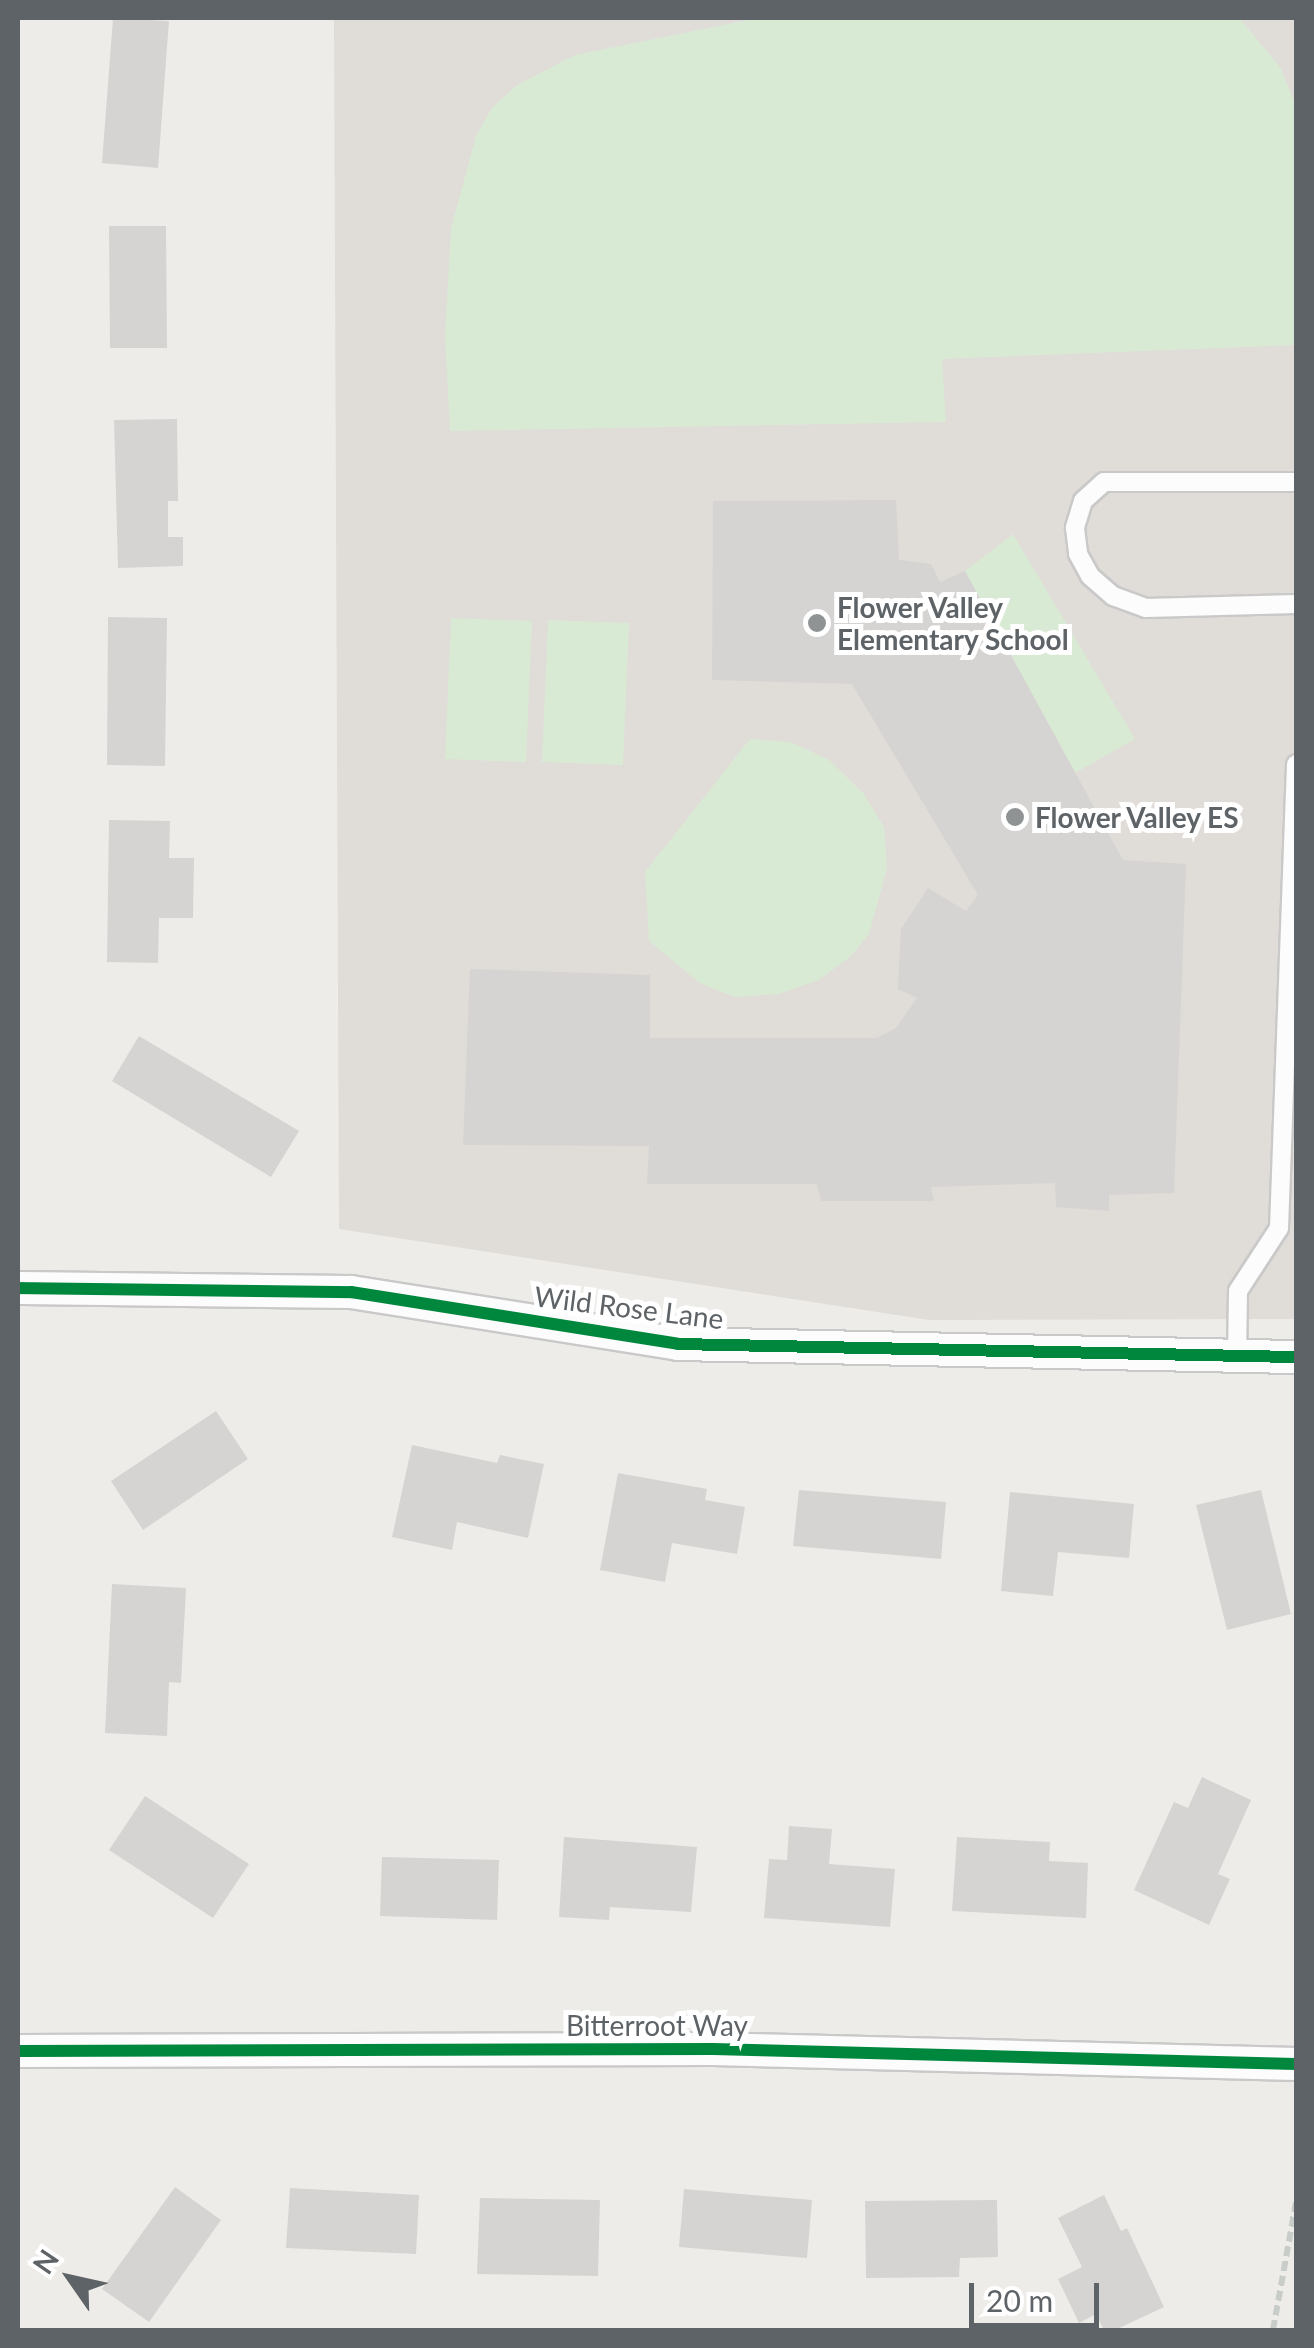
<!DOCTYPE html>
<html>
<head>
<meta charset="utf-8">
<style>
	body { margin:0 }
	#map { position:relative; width:1314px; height:2348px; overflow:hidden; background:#eeece8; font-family:Lato,sans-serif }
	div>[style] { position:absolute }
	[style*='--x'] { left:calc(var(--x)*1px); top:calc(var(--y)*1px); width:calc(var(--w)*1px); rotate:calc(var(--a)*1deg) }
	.education>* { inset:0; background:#e0dcd8 }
	.green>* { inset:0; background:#d9ead4 }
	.building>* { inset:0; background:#d6d4d2 }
	.path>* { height:6px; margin-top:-3px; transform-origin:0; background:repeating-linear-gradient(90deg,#c8cdc9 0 10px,transparent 0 15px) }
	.roads { filter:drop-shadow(2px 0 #cac9c9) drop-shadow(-2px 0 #cac9c9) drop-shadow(0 2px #cac9c9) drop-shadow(0 -2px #cac9c9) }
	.service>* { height:18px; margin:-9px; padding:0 9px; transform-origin:9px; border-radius:9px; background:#fcfcfc }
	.minor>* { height:32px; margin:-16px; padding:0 16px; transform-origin:16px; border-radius:16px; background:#fcfcfc }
	.cycleway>* { height:12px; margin:-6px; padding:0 6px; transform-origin:6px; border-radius:6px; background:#00873e }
	.dots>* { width:28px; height:28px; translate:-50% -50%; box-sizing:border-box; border:5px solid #fff; border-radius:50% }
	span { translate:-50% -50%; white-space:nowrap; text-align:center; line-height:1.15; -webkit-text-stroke:10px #fff; paint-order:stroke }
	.poi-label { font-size:28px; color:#5e6367; font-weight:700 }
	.left { translate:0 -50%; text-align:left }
	.street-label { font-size:28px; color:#5e6367 }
	.frame { position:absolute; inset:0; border:20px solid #5e6367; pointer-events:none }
	.north { position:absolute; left:20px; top:2228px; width:100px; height:100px; -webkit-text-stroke:8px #fff; paint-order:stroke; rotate:304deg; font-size:28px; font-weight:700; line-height:40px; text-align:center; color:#5e6367 }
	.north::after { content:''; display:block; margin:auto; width:35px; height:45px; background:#5e6367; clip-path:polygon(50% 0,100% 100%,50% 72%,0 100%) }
	.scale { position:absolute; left:969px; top:2283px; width:130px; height:45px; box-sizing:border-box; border:5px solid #5e6367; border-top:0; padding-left:12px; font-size:30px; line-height:35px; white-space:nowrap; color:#5e6367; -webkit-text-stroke:8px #fff; paint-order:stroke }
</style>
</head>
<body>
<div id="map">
	<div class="education">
		<i style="clip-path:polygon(334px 18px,1296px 18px,1296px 1319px,929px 1320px,339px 1229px)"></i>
	</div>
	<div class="green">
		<i style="clip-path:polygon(758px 18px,1239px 18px,1280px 67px,1296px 106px,1296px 345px,942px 359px,946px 422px,450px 431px,445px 336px,451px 229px,476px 136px,492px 108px,517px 85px,575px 55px)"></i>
		<i style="clip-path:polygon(1013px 534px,1135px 739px,1075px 773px,965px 571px)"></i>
		<i style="clip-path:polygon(451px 618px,532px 621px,526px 762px,445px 759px)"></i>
		<i style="clip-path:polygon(548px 620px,629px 623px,623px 765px,542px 762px)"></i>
		<i style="clip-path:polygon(750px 739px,791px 742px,829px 760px,863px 793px,884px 827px,887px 868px,869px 934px,851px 956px,819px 980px,779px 994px,735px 997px,701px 984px,649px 941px,645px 872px)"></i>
	</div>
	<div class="building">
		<i style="clip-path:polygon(113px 18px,169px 21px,158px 168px,102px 163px)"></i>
		<i style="clip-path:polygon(109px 226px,166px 226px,167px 348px,110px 348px)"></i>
		<i style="clip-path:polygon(177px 419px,178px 501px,168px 501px,168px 537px,183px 537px,183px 566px,118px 568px,114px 420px)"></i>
		<i style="clip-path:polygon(896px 500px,899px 560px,931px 564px,940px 582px,965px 571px,1123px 860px,1186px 864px,1174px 1193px,1109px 1195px,1109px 1211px,1056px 1207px,1055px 1183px,931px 1187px,934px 1201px,821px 1201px,817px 1184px,647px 1184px,649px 1146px,463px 1145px,470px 969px,650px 975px,650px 1038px,877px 1038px,896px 1028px,917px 998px,898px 989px,901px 929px,928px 888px,966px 911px,978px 895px,852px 684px,712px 680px,713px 501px)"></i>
		<i style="clip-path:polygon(108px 617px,167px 618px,165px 766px,107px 765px)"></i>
		<i style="clip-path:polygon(109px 820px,170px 821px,169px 858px,194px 858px,193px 918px,159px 918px,158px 963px,107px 962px)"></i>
		<i style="clip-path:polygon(139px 1036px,299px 1131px,271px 1177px,112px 1081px)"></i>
		<i style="clip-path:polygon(216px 1411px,248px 1459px,143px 1530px,111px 1481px)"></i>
		<i style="clip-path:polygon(412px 1445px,497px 1463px,500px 1455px,544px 1464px,528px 1538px,457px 1522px,452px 1550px,392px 1537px)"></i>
		<i style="clip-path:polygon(618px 1473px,707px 1489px,705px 1500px,745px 1507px,737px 1554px,672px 1543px,665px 1582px,600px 1570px)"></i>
		<i style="clip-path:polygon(799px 1490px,946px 1502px,941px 1559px,793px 1546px)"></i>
		<i style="clip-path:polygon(1261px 1490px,1291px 1614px,1227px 1630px,1196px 1505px)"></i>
		<i style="clip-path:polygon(1010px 1492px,1134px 1504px,1129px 1558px,1058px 1552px,1053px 1596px,1001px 1591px)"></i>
		<i style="clip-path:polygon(112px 1584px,186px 1588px,181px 1683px,169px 1682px,167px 1736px,105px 1733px)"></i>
		<i style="clip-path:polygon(1202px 1777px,1251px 1800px,1218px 1874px,1230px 1879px,1209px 1925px,1134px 1890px,1174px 1802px,1188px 1808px)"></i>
		<i style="clip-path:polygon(145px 1796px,249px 1864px,213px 1918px,109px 1850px)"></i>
		<i style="clip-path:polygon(789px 1826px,832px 1829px,829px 1864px,895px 1869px,890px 1927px,764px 1918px,769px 1859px,787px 1860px)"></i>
		<i style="clip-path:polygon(564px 1837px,697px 1847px,691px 1912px,610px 1907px,609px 1920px,559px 1917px)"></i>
		<i style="clip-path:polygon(957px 1837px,1050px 1842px,1049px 1861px,1088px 1863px,1086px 1918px,952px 1911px)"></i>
		<i style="clip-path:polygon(382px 1857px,499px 1860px,497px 1920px,380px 1916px)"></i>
		<i style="clip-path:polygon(175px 2187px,221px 2220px,149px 2322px,102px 2289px)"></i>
		<i style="clip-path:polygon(290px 2188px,419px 2195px,416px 2254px,286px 2248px)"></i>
		<i style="clip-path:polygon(684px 2189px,812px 2200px,807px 2258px,679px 2247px)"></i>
		<i style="clip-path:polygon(1104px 2195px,1121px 2231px,1127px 2228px,1164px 2307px,1115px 2330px,1104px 2330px,1096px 2314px,1079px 2323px,1058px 2279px,1082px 2267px,1058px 2218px)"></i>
		<i style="clip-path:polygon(480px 2198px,600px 2200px,598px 2276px,477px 2274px)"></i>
		<i style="clip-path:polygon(997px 2200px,998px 2257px,960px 2258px,959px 2277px,866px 2278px,865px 2201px)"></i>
	</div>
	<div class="path">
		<i style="--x:1273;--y:2330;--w:130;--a:-79.8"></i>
	</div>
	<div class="roads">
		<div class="service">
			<i style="--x:1296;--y:482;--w:192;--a:180"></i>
			<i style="--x:1104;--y:482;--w:28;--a:138"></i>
			<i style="--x:1083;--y:501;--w:28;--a:107"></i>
			<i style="--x:1075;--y:528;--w:26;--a:83"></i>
			<i style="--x:1078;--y:554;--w:25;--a:61"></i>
			<i style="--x:1090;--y:576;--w:30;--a:41"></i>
			<i style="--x:1113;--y:596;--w:35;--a:20"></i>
			<i style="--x:1146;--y:608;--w:150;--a:-1.5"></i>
			<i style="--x:1237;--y:1356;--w:65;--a:-89.1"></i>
			<i style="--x:1238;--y:1291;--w:75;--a:-56.9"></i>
			<i style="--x:1279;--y:1228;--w:464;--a:-87.9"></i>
		</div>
		<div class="minor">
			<i style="--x:18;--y:1288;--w:333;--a:0.7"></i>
			<i style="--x:351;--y:1292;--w:331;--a:9"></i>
			<i style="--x:678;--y:1344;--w:618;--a:1.21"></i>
			<i style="--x:18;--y:2051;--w:695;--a:-0.16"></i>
			<i style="--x:713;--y:2049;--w:583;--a:1.47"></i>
		</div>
	</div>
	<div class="cycleway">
		<i style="--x:18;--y:1288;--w:333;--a:0.7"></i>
		<i style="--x:351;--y:1292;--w:331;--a:9"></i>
		<i style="--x:678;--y:1344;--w:618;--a:1.21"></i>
		<i style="--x:18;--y:2051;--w:695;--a:-0.16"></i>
		<i style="--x:713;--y:2049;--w:583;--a:1.47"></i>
	</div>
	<div class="dots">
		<i style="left:817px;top:623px;background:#909394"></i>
		<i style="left:1015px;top:817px;background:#909394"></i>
	</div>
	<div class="poi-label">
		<span class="left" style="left:837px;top:623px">Flower Valley<br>Elementary School</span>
		<span class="left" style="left:1035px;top:817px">Flower Valley ES</span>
	</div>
	<div class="street-label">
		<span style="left:629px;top:1307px;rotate:7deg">Wild Rose Lane</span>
		<span style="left:657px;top:2025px">Bitterroot Way</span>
	</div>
	<div class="frame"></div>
	<div class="north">N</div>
	<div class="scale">20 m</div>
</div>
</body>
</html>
